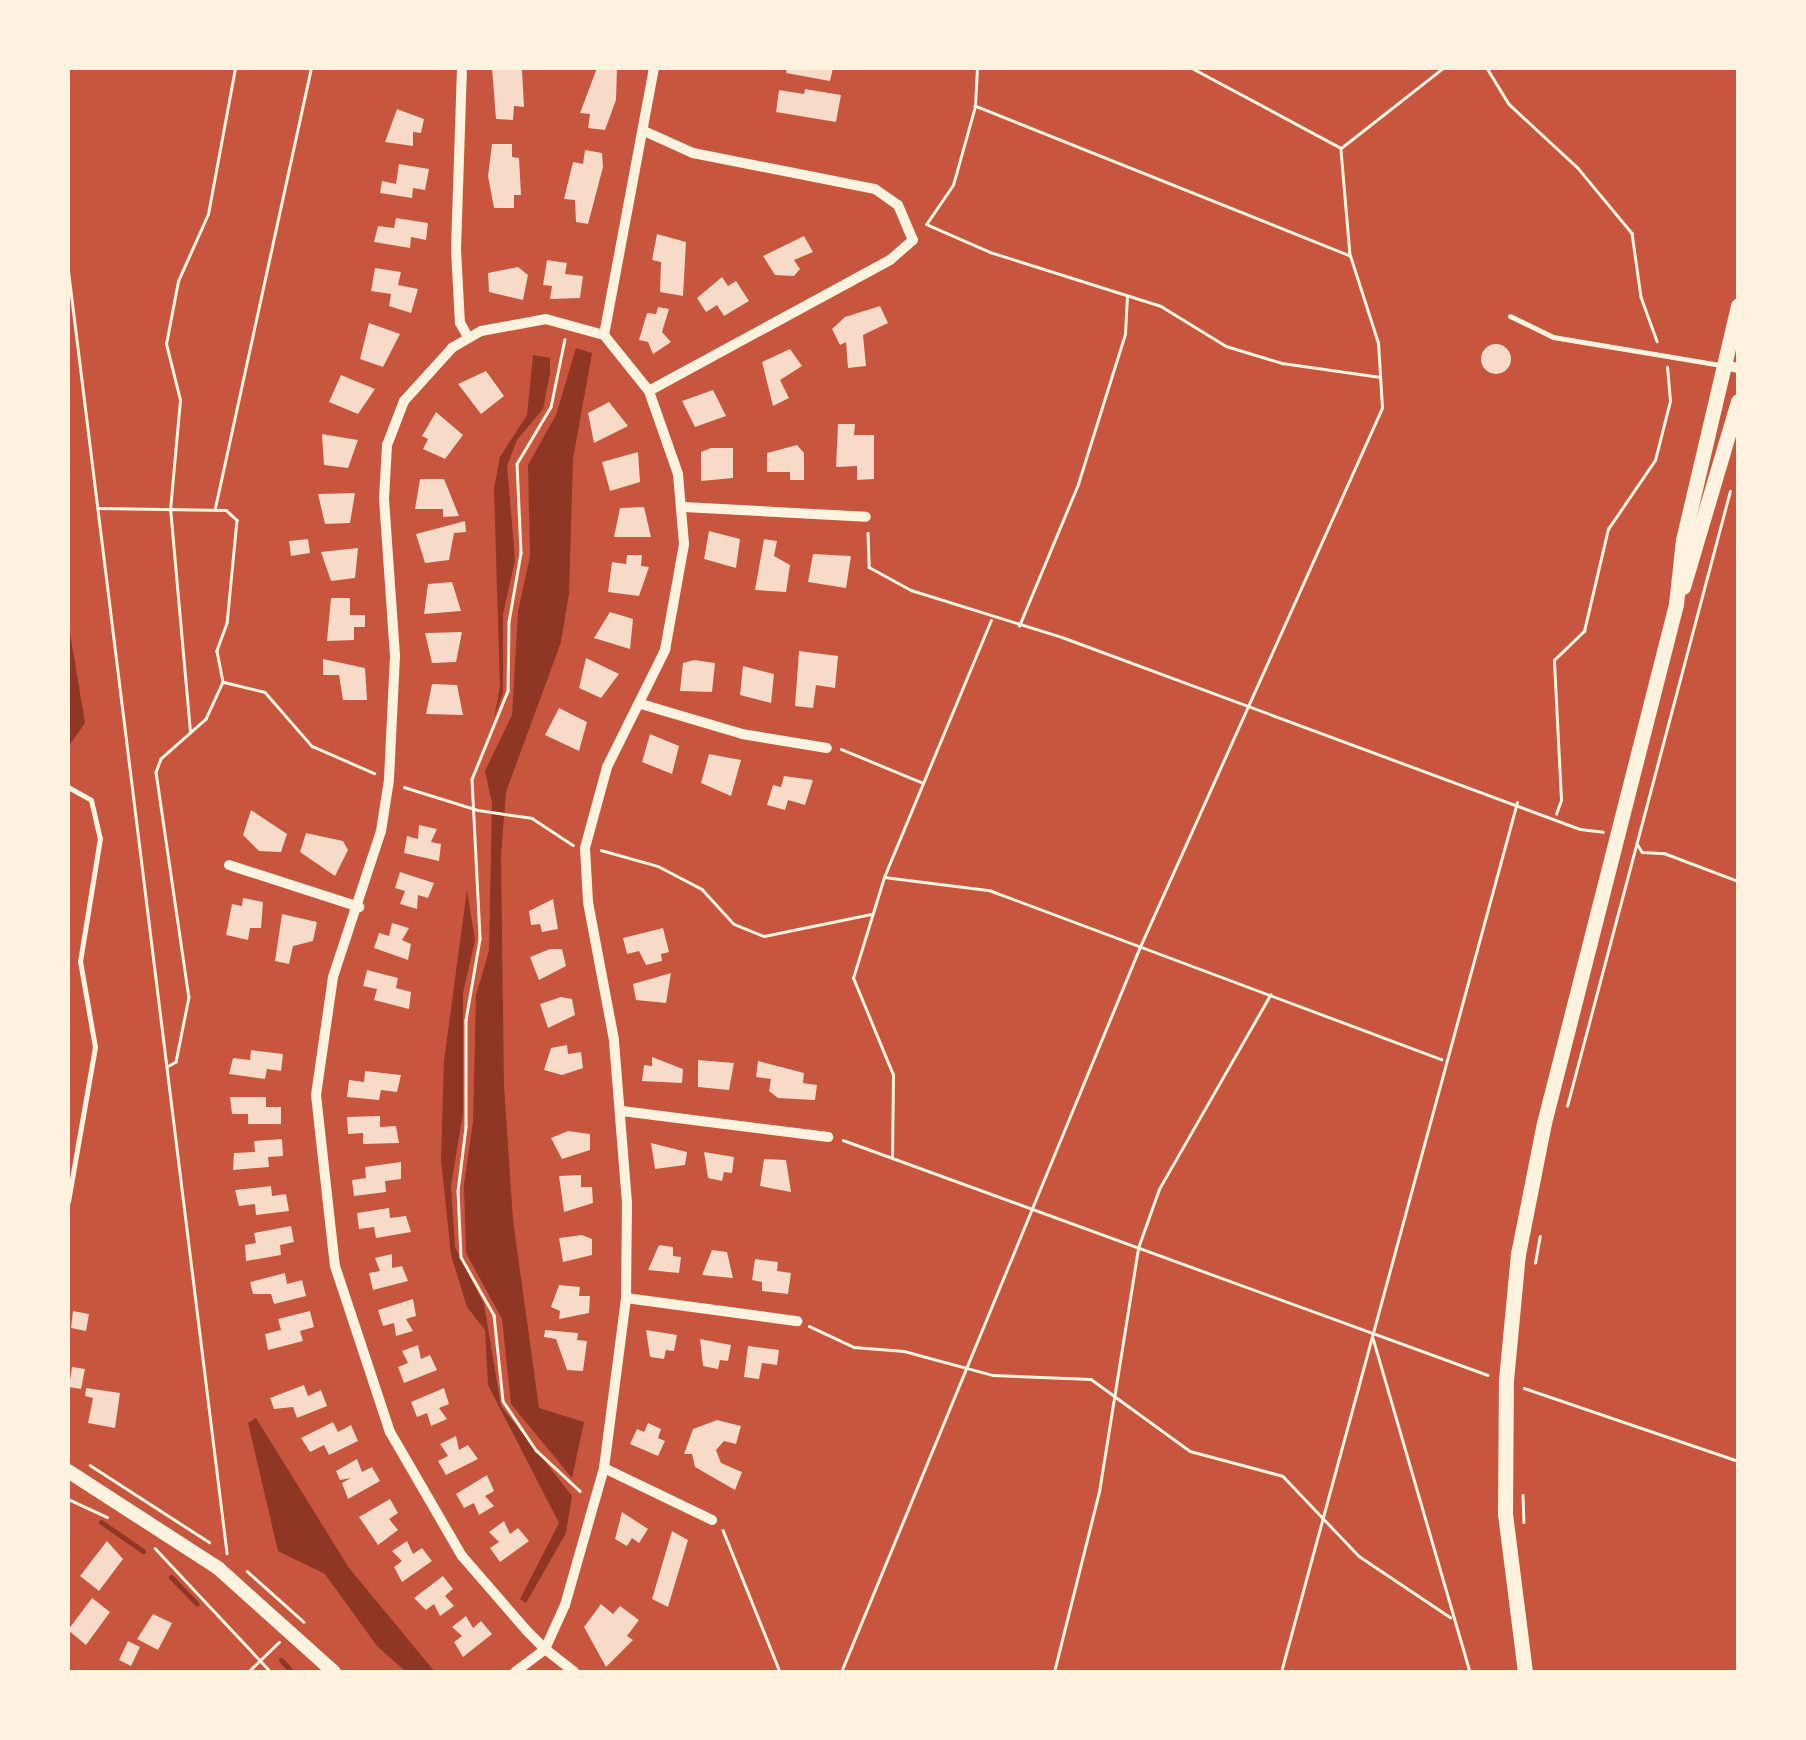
<!DOCTYPE html>
<html>
<head>
<meta charset="utf-8">
<style>
	body { margin:0 }
	#map { position:relative; width:1806px; height:1740px; overflow:hidden; background:#c8553d; font-family:"DM Sans",sans-serif }
	div>[style] { position:absolute }
	[style*='--x'] { left:calc(var(--x)*1px); top:calc(var(--y)*1px); width:calc(var(--w)*1px); rotate:calc(var(--a)*1deg) }
	.water>* { inset:0; background:#8f3625 }
	.stream>* { height:5px; margin:-2.5px; padding:0 2.5px; transform-origin:2.5px; border-radius:2.5px; background:#8f3625 }
	.building>* { inset:0; background:#f7dbc8 }
	.round { border-radius:50% }
	.path>* { height:2.5px; margin:-1.25px; padding:0 1.25px; transform-origin:1.25px; border-radius:1.25px; background:#fff3e0 }
	.service>* { height:5px; margin:-2.5px; padding:0 2.5px; transform-origin:2.5px; border-radius:2.5px; background:#fff3e0 }
	.minor>* { height:10px; margin:-5px; padding:0 5px; transform-origin:5px; border-radius:5px; background:#fff3e0 }
	.tertiary>* { height:14px; margin:-7px; padding:0 7px; transform-origin:7px; border-radius:7px; background:#fff3e0 }
	.secondary>* { height:15px; margin:-7.5px; padding:0 7.5px; transform-origin:7.5px; border-radius:7.5px; background:#fff3e0 }
	span { translate:-50% -50%; white-space:nowrap; text-align:center; line-height:1.15; -webkit-text-stroke:10px #fff3e0; paint-order:stroke }
	.frame { position:absolute; inset:0; border:70px solid #fff3e0; pointer-events:none }
</style>
</head>
<body>
<div id="map">
	<div class="water">
		<i style="clip-path:polygon(576px 348px,592px 353px,573px 459px,569px 593px,561px 642px,506px 792px,501px 855px,504px 1086px,513px 1220px,539px 1408px,584px 1422px,572px 1478px,511px 1404px,502px 1319px,466px 1253px,464px 1184px,473px 1122px,476px 995px,489px 951px,492px 803px,485px 771px,512px 715px,518px 612px,530px 556px,528px 465px,556px 415px)"></i>
		<i style="clip-path:polygon(533px 355px,550px 358px,550px 373px,543px 409px,517px 440px,507px 466px,515px 560px,503px 614px,503px 693px,494px 718px,500px 687px,494px 488px,500px 457px,527px 415px)"></i>
		<i style="clip-path:polygon(68px 621px,85px 723px,68px 747px)"></i>
		<i style="clip-path:polygon(467px 890px,475px 940px,463px 993px,463px 1113px,451px 1186px,455px 1247px,484px 1304px,501px 1406px,572px 1496px,566px 1533px,526px 1603px,520px 1599px,559px 1523px,488px 1385px,485px 1330px,467px 1307px,451px 1255px,441px 1159px,444px 1061px)"></i>
		<i style="clip-path:polygon(256px 1418px,349px 1568px,435px 1672px,406px 1672px,377px 1646px,325px 1574px,278px 1551px,248px 1423px)"></i>
	</div>
	<div class="stream">
		<i style="--x:101;--y:1522;--w:51;--a:34.6"></i>
		<i style="--x:171;--y:1577;--w:37;--a:46"></i>
		<i style="--x:281;--y:1660;--w:16;--a:47"></i>
	</div>
	<div class="building">
		<i style="clip-path:polygon(492px 68px,522px 70px,524px 107px,514px 106px,513px 120px,496px 119px)"></i>
		<i style="clip-path:polygon(597px 68px,617px 68px,616px 100px,605px 130px,588px 128px,590px 114px,580px 113px)"></i>
		<i style="clip-path:polygon(787px 68px,833px 68px,830px 81px,786px 73px)"></i>
		<i style="clip-path:polygon(805px 89px,841px 95px,836px 122px,776px 112px,779px 90px,804px 94px)"></i>
		<i style="clip-path:polygon(397px 109px,424px 119px,421px 133px,413px 132px,413px 146px,385px 142px)"></i>
		<i style="clip-path:polygon(492px 144px,512px 144px,512px 157px,519px 158px,521px 195px,514px 195px,514px 208px,494px 208px,488px 176px)"></i>
		<i style="clip-path:polygon(585px 150px,602px 153px,603px 167px,588px 224px,576px 222px,575px 200px,564px 199px,573px 162px,583px 164px)"></i>
		<i style="clip-path:polygon(399px 164px,429px 169px,425px 190px,413px 188px,412px 198px,380px 193px,382px 181px,396px 184px)"></i>
		<i style="clip-path:polygon(396px 218px,428px 223px,426px 240px,411px 237px,410px 248px,374px 242px,378px 226px,394px 228px)"></i>
		<i style="clip-path:polygon(657px 234px,686px 242px,683px 296px,660px 292px,661px 262px,652px 260px)"></i>
		<i style="clip-path:polygon(804px 236px,813px 252px,794px 260px,800px 269px,794px 276px,775px 275px,763px 256px)"></i>
		<i style="clip-path:polygon(547px 260px,567px 263px,565px 274px,583px 276px,580px 298px,550px 299px,552px 286px,543px 285px)"></i>
		<i style="clip-path:polygon(518px 267px,528px 275px,523px 300px,489px 292px,488px 273px)"></i>
		<i style="clip-path:polygon(375px 268px,401px 272px,398px 285px,418px 289px,411px 313px,389px 306px,391px 294px,371px 291px)"></i>
		<i style="clip-path:polygon(722px 277px,728px 286px,736px 281px,749px 301px,724px 316px,717px 305px,706px 312px,697px 298px)"></i>
		<i style="clip-path:polygon(880px 306px,888px 323px,863px 335px,866px 366px,848px 368px,846px 342px,840px 345px,832px 329px,845px 317px)"></i>
		<i style="clip-path:polygon(658px 307px,669px 309px,662px 332px,671px 342px,653px 354px,648px 342px,639px 340px,647px 313px,656px 314px)"></i>
		<i style="clip-path:polygon(369px 323px,400px 334px,383px 367px,360px 359px)"></i>
		<i class="round" style="left:1481px;top:344px;width:30px;height:30px"></i>
		<i style="clip-path:polygon(790px 349px,802px 366px,780px 380px,789px 398px,773px 406px,762px 362px)"></i>
		<i style="clip-path:polygon(486px 371px,504px 396px,481px 414px,458px 384px)"></i>
		<i style="clip-path:polygon(341px 375px,375px 389px,358px 414px,329px 402px)"></i>
		<i style="clip-path:polygon(713px 390px,726px 416px,695px 427px,682px 401px)"></i>
		<i style="clip-path:polygon(609px 402px,628px 426px,594px 443px,588px 413px)"></i>
		<i style="clip-path:polygon(436px 412px,463px 435px,445px 459px,423px 449px,428px 439px,422px 436px)"></i>
		<i style="clip-path:polygon(838px 424px,855px 424px,854px 435px,874px 435px,874px 479px,857px 480px,857px 466px,836px 467px)"></i>
		<i style="clip-path:polygon(322px 434px,358px 440px,348px 468px,324px 465px)"></i>
		<i style="clip-path:polygon(797px 445px,804px 453px,804px 480px,790px 480px,790px 472px,767px 472px,767px 453px)"></i>
		<i style="clip-path:polygon(711px 448px,733px 448px,733px 478px,701px 481px,701px 452px)"></i>
		<i style="clip-path:polygon(638px 452px,640px 482px,610px 491px,602px 462px)"></i>
		<i style="clip-path:polygon(420px 479px,444px 479px,459px 516px,443px 517px,443px 509px,415px 509px)"></i>
		<i style="clip-path:polygon(355px 493px,350px 523px,325px 524px,318px 494px)"></i>
		<i style="clip-path:polygon(644px 507px,651px 537px,614px 537px,620px 508px)"></i>
		<i style="clip-path:polygon(465px 521px,466px 532px,454px 533px,449px 560px,425px 563px,416px 534px)"></i>
		<i style="clip-path:polygon(709px 531px,740px 539px,736px 568px,704px 559px)"></i>
		<i style="clip-path:polygon(308px 539px,310px 553px,291px 556px,289px 541px)"></i>
		<i style="clip-path:polygon(764px 539px,777px 541px,774px 556px,790px 565px,786px 592px,755px 590px)"></i>
		<i style="clip-path:polygon(358px 548px,355px 578px,331px 581px,321px 552px)"></i>
		<i style="clip-path:polygon(813px 554px,851px 556px,846px 588px,808px 582px)"></i>
		<i style="clip-path:polygon(627px 555px,642px 555px,641px 566px,649px 567px,639px 596px,608px 592px,612px 562px,626px 564px)"></i>
		<i style="clip-path:polygon(452px 582px,461px 611px,424px 614px,428px 584px)"></i>
		<i style="clip-path:polygon(331px 598px,350px 598px,350px 615px,365px 615px,365px 627px,354px 627px,354px 640px,327px 641px)"></i>
		<i style="clip-path:polygon(610px 612px,633px 619px,630px 649px,594px 638px)"></i>
		<i style="clip-path:polygon(462px 632px,456px 662px,432px 663px,425px 633px)"></i>
		<i style="clip-path:polygon(799px 651px,838px 656px,835px 688px,816px 685px,813px 708px,795px 706px)"></i>
		<i style="clip-path:polygon(586px 658px,619px 674px,601px 698px,579px 688px)"></i>
		<i style="clip-path:polygon(323px 659px,365px 668px,367px 700px,343px 700px,339px 675px,323px 675px)"></i>
		<i style="clip-path:polygon(694px 660px,715px 663px,712px 692px,680px 691px,683px 663px)"></i>
		<i style="clip-path:polygon(743px 666px,774px 674px,771px 703px,740px 695px)"></i>
		<i style="clip-path:polygon(432px 684px,457px 685px,463px 715px,426px 714px)"></i>
		<i style="clip-path:polygon(559px 708px,587px 722px,579px 751px,545px 735px)"></i>
		<i style="clip-path:polygon(650px 734px,679px 746px,672px 774px,642px 762px)"></i>
		<i style="clip-path:polygon(709px 754px,741px 760px,731px 796px,701px 783px)"></i>
		<i style="clip-path:polygon(784px 776px,813px 780px,805px 805px,788px 800px,785px 810px,767px 805px,773px 785px,781px 787px)"></i>
		<i style="clip-path:polygon(251px 810px,287px 834px,281px 852px,259px 851px,243px 835px)"></i>
		<i style="clip-path:polygon(419px 825px,437px 829px,431px 842px,441px 844px,439px 861px,404px 853px,407px 836px,418px 839px)"></i>
		<i style="clip-path:polygon(306px 833px,343px 841px,348px 850px,335px 876px,300px 852px)"></i>
		<i style="clip-path:polygon(400px 872px,434px 883px,428px 898px,418px 895px,417px 909px,400px 904px,405px 891px,395px 888px)"></i>
		<i style="clip-path:polygon(243px 898px,263px 902px,261px 928px,250px 928px,248px 940px,226px 935px,232px 904px,242px 906px)"></i>
		<i style="clip-path:polygon(553px 899px,558px 929px,542px 932px,540px 924px,531px 925px,529px 911px)"></i>
		<i style="clip-path:polygon(282px 914px,317px 922px,313px 941px,293px 946px,289px 964px,275px 961px)"></i>
		<i style="clip-path:polygon(392px 923px,409px 928px,402px 940px,411px 944px,408px 960px,374px 948px,379px 933px,389px 936px)"></i>
		<i style="clip-path:polygon(663px 928px,669px 952px,661px 954px,662px 961px,646px 965px,639px 951px,627px 954px,623px 938px)"></i>
		<i style="clip-path:polygon(550px 949px,562px 949px,566px 966px,539px 980px,530px 957px)"></i>
		<i style="clip-path:polygon(367px 970px,398px 978px,396px 988px,411px 992px,409px 1009px,374px 1000px,377px 989px,363px 986px)"></i>
		<i style="clip-path:polygon(671px 973px,666px 1003px,636px 1000px,633px 984px)"></i>
		<i style="clip-path:polygon(561px 997px,572px 999px,575px 1015px,548px 1028px,540px 1004px)"></i>
		<i style="clip-path:polygon(567px 1045px,568px 1054px,581px 1052px,583px 1068px,562px 1075px,544px 1070px,551px 1048px)"></i>
		<i style="clip-path:polygon(251px 1050px,283px 1054px,281px 1071px,267px 1069px,265px 1079px,229px 1074px,233px 1058px,250px 1060px)"></i>
		<i style="clip-path:polygon(652px 1057px,683px 1069px,682px 1083px,642px 1081px,644px 1065px,652px 1066px)"></i>
		<i style="clip-path:polygon(698px 1060px,734px 1063px,729px 1090px,698px 1087px)"></i>
		<i style="clip-path:polygon(758px 1061px,804px 1073px,803px 1083px,817px 1085px,815px 1100px,778px 1098px,769px 1091px,771px 1079px,756px 1077px)"></i>
		<i style="clip-path:polygon(365px 1071px,401px 1075px,397px 1092px,381px 1090px,379px 1100px,347px 1097px,349px 1080px,364px 1082px)"></i>
		<i style="clip-path:polygon(230px 1097px,266px 1097px,266px 1107px,281px 1107px,281px 1124px,248px 1124px,248px 1114px,232px 1114px)"></i>
		<i style="clip-path:polygon(380px 1116px,380px 1127px,396px 1126px,399px 1143px,363px 1144px,363px 1133px,348px 1134px,347px 1117px)"></i>
		<i style="clip-path:polygon(568px 1131px,590px 1134px,590px 1150px,562px 1159px,551px 1138px)"></i>
		<i style="clip-path:polygon(282px 1139px,283px 1156px,268px 1157px,269px 1167px,233px 1170px,234px 1153px,255px 1152px,254px 1141px)"></i>
		<i style="clip-path:polygon(651px 1143px,687px 1152px,685px 1165px,655px 1169px)"></i>
		<i style="clip-path:polygon(704px 1152px,734px 1157px,732px 1173px,724px 1172px,722px 1181px,708px 1178px)"></i>
		<i style="clip-path:polygon(764px 1159px,786px 1160px,791px 1192px,760px 1186px)"></i>
		<i style="clip-path:polygon(401px 1162px,401px 1179px,385px 1181px,386px 1192px,354px 1196px,352px 1180px,366px 1178px,365px 1167px)"></i>
		<i style="clip-path:polygon(581px 1175px,581px 1187px,592px 1187px,593px 1203px,564px 1212px,559px 1176px)"></i>
		<i style="clip-path:polygon(271px 1186px,272px 1196px,286px 1194px,289px 1211px,256px 1215px,255px 1204px,239px 1206px,235px 1190px)"></i>
		<i style="clip-path:polygon(389px 1208px,390px 1218px,406px 1216px,411px 1232px,376px 1238px,374px 1227px,359px 1229px,357px 1213px)"></i>
		<i style="clip-path:polygon(291px 1226px,294px 1242px,280px 1245px,281px 1255px,246px 1261px,245px 1245px,256px 1243px,254px 1233px)"></i>
		<i style="clip-path:polygon(582px 1235px,592px 1239px,592px 1255px,563px 1262px,559px 1238px)"></i>
		<i style="clip-path:polygon(659px 1245px,673px 1247px,673px 1256px,681px 1257px,679px 1273px,648px 1270px)"></i>
		<i style="clip-path:polygon(712px 1250px,727px 1252px,733px 1278px,702px 1275px)"></i>
		<i style="clip-path:polygon(392px 1254px,392px 1268px,402px 1266px,408px 1281px,373px 1290px,369px 1273px,380px 1271px,375px 1258px)"></i>
		<i style="clip-path:polygon(755px 1259px,778px 1262px,777px 1271px,791px 1273px,788px 1294px,762px 1291px,762px 1282px,752px 1280px)"></i>
		<i style="clip-path:polygon(285px 1273px,287px 1284px,302px 1280px,306px 1296px,274px 1304px,271px 1294px,253px 1294px,250px 1282px)"></i>
		<i style="clip-path:polygon(559px 1285px,580px 1287px,579px 1296px,590px 1296px,589px 1313px,559px 1319px,560px 1311px,551px 1307px)"></i>
		<i style="clip-path:polygon(413px 1299px,416px 1316px,406px 1319px,413px 1331px,396px 1336px,394px 1323px,383px 1326px,378px 1310px)"></i>
		<i style="clip-path:polygon(73px 1311px,89px 1314px,86px 1331px,71px 1328px)"></i>
		<i style="clip-path:polygon(310px 1311px,314px 1327px,300px 1331px,303px 1341px,268px 1350px,265px 1334px,281px 1330px,278px 1319px)"></i>
		<i style="clip-path:polygon(545px 1330px,578px 1333px,577px 1340px,587px 1341px,583px 1371px,567px 1370px,556px 1339px,544px 1337px)"></i>
		<i style="clip-path:polygon(646px 1330px,677px 1335px,674px 1351px,666px 1350px,664px 1359px,650px 1357px)"></i>
		<i style="clip-path:polygon(700px 1339px,731px 1345px,728px 1361px,720px 1360px,718px 1369px,703px 1366px)"></i>
		<i style="clip-path:polygon(418px 1345px,421px 1359px,430px 1355px,437px 1370px,404px 1383px,398px 1367px,408px 1363px,402px 1351px)"></i>
		<i style="clip-path:polygon(748px 1346px,779px 1350px,777px 1365px,762px 1363px,759px 1379px,744px 1377px)"></i>
		<i style="clip-path:polygon(72px 1367px,85px 1369px,81px 1389px,69px 1387px)"></i>
		<i style="clip-path:polygon(304px 1385px,308px 1396px,321px 1390px,327px 1406px,297px 1418px,293px 1407px,274px 1409px,270px 1398px)"></i>
		<i style="clip-path:polygon(86px 1388px,120px 1393px,115px 1428px,88px 1423px,93px 1398px,85px 1396px)"></i>
		<i style="clip-path:polygon(444px 1388px,449px 1404px,439px 1408px,447px 1419px,431px 1426px,427px 1413px,417px 1417px,411px 1402px)"></i>
		<i style="clip-path:polygon(717px 1420px,741px 1426px,736px 1444px,724px 1441px,716px 1450px,721px 1463px,742px 1472px,735px 1490px,695px 1467px,692px 1454px,684px 1454px,693px 1429px)"></i>
		<i style="clip-path:polygon(333px 1422px,338px 1432px,351px 1425px,358px 1441px,329px 1455px,324px 1445px,310px 1452px,301px 1438px)"></i>
		<i style="clip-path:polygon(648px 1423px,661px 1429px,658px 1438px,665px 1441px,658px 1456px,630px 1444px,637px 1429px,644px 1432px)"></i>
		<i style="clip-path:polygon(456px 1436px,459px 1450px,468px 1445px,478px 1459px,446px 1475px,438px 1461px,448px 1456px,440px 1444px)"></i>
		<i style="clip-path:polygon(357px 1459px,362px 1472px,372px 1467px,380px 1481px,348px 1499px,342px 1483px,351px 1478px,340px 1480px,336px 1471px)"></i>
		<i style="clip-path:polygon(487px 1475px,494px 1491px,485px 1496px,494px 1506px,479px 1515px,474px 1503px,464px 1508px,456px 1494px)"></i>
		<i style="clip-path:polygon(390px 1499px,398px 1513px,389px 1519px,398px 1530px,378px 1545px,359px 1517px)"></i>
		<i style="clip-path:polygon(622px 1512px,648px 1529px,639px 1543px,632px 1538px,627px 1546px,615px 1539px)"></i>
		<i style="clip-path:polygon(504px 1521px,510px 1534px,518px 1528px,529px 1541px,500px 1562px,490px 1548px,499px 1542px,489px 1532px)"></i>
		<i style="clip-path:polygon(672px 1531px,688px 1540px,668px 1607px,652px 1599px)"></i>
		<i style="clip-path:polygon(107px 1541px,123px 1559px,99px 1591px,80px 1576px)"></i>
		<i style="clip-path:polygon(407px 1541px,413px 1554px,422px 1548px,432px 1561px,402px 1582px,394px 1567px,402px 1561px,392px 1551px)"></i>
		<i style="clip-path:polygon(443px 1576px,453px 1589px,445px 1596px,454px 1606px,440px 1616px,434px 1604px,426px 1610px,414px 1598px)"></i>
		<i style="clip-path:polygon(92px 1598px,110px 1612px,86px 1645px,68px 1630px)"></i>
		<i style="clip-path:polygon(601px 1604px,613px 1614px,620px 1606px,639px 1620px,627px 1636px,633px 1640px,606px 1667px,584px 1627px)"></i>
		<i style="clip-path:polygon(153px 1614px,172px 1623px,158px 1650px,137px 1639px)"></i>
		<i style="clip-path:polygon(466px 1616px,473px 1628px,481px 1621px,492px 1634px,463px 1657px,454px 1642px,462px 1636px,452px 1627px)"></i>
		<i style="clip-path:polygon(128px 1641px,140px 1647px,131px 1666px,119px 1660px)"></i>
	</div>
	<div class="path">
		<i style="--x:1192;--y:68;--w:169;--a:28.2"></i>
		<i style="--x:1341;--y:148;--w:130;--a:-38.1"></i>
		<i style="--x:1487;--y:68;--w:42;--a:58.6"></i>
		<i style="--x:1509;--y:104;--w:94;--a:42.8"></i>
		<i style="--x:1578;--y:168;--w:85;--a:50.3"></i>
		<i style="--x:1632;--y:233;--w:65;--a:82"></i>
		<i style="--x:1641;--y:297;--w:47;--a:70"></i>
		<i style="--x:1341;--y:150;--w:106;--a:85.1"></i>
		<i style="--x:927;--y:223;--w:46;--a:-55.6"></i>
		<i style="--x:953;--y:185;--w:82;--a:-74.4"></i>
		<i style="--x:975;--y:106;--w:38;--a:-87"></i>
		<i style="--x:926;--y:224;--w:70;--a:23.6"></i>
		<i style="--x:990;--y:252;--w:179;--a:17.5"></i>
		<i style="--x:1161;--y:306;--w:76;--a:31.6"></i>
		<i style="--x:1226;--y:346;--w:59;--a:16.9"></i>
		<i style="--x:1282;--y:363;--w:99;--a:8.1"></i>
		<i style="--x:68;--y:267;--w:1296;--a:82.95"></i>
		<i style="--x:565;--y:339;--w:69;--a:101.6"></i>
		<i style="--x:551;--y:407;--w:66;--a:120.8"></i>
		<i style="--x:517;--y:464;--w:89;--a:87.4"></i>
		<i style="--x:521;--y:553;--w:70;--a:99.9"></i>
		<i style="--x:509;--y:622;--w:69;--a:90.8"></i>
		<i style="--x:508;--y:691;--w:95;--a:112.2"></i>
		<i style="--x:472;--y:779;--w:160;--a:87.1"></i>
		<i style="--x:480;--y:939;--w:82;--a:99.8"></i>
		<i style="--x:466;--y:1020;--w:107;--a:90"></i>
		<i style="--x:466;--y:1127;--w:64;--a:97.1"></i>
		<i style="--x:458;--y:1191;--w:66;--a:87.4"></i>
		<i style="--x:461;--y:1257;--w:67;--a:60.4"></i>
		<i style="--x:494;--y:1315;--w:86;--a:84"></i>
		<i style="--x:503;--y:1401;--w:59;--a:56"></i>
		<i style="--x:536;--y:1450;--w:60;--a:43"></i>
		<i style="--x:99;--y:508;--w:127;--a:0.9"></i>
		<i style="--x:226;--y:510;--w:15;--a:42"></i>
		<i style="--x:237;--y:520;--w:103;--a:95.5"></i>
		<i style="--x:227;--y:623;--w:30;--a:110"></i>
		<i style="--x:217;--y:651;--w:32;--a:79"></i>
		<i style="--x:223;--y:682;--w:41;--a:114.7"></i>
		<i style="--x:206;--y:719;--w:60;--a:138.4"></i>
		<i style="--x:161;--y:759;--w:14;--a:111"></i>
		<i style="--x:156;--y:772;--w:227;--a:81.7"></i>
		<i style="--x:189;--y:997;--w:66;--a:101.3"></i>
		<i style="--x:176;--y:1062;--w:8;--a:150"></i>
		<i style="--x:215;--y:508;--w:450;--a:-77.7"></i>
		<i style="--x:868;--y:533;--w:34;--a:88"></i>
		<i style="--x:869;--y:567;--w:48;--a:28.7"></i>
		<i style="--x:911;--y:590;--w:158;--a:17.3"></i>
		<i style="--x:1062;--y:637;--w:552;--a:20.34"></i>
		<i style="--x:1580;--y:829;--w:23;--a:7"></i>
		<i style="--x:1019;--y:626;--w:154;--a:-67.4"></i>
		<i style="--x:1078;--y:484;--w:157;--a:-72.6"></i>
		<i style="--x:1125;--y:334;--w:36;--a:-87"></i>
		<i style="--x:224;--y:682;--w:42;--a:13.7"></i>
		<i style="--x:265;--y:692;--w:72;--a:49"></i>
		<i style="--x:312;--y:746;--w:68;--a:23.5"></i>
		<i style="--x:190;--y:732;--w:223;--a:-95.1"></i>
		<i style="--x:170;--y:510;--w:110;--a:-84.8"></i>
		<i style="--x:180;--y:400;--w:58;--a:-104"></i>
		<i style="--x:166;--y:344;--w:64;--a:-79.2"></i>
		<i style="--x:178;--y:281;--w:73;--a:-65.9"></i>
		<i style="--x:208;--y:214;--w:148;--a:-79.5"></i>
		<i style="--x:841;--y:749;--w:87;--a:22.4"></i>
		<i style="--x:404;--y:787;--w:77;--a:17.3"></i>
		<i style="--x:478;--y:810;--w:55;--a:8.4"></i>
		<i style="--x:532;--y:818;--w:49;--a:33.4"></i>
		<i style="--x:1556;--y:814;--w:15;--a:-70"></i>
		<i style="--x:1561;--y:800;--w:140;--a:-92.9"></i>
		<i style="--x:1554;--y:660;--w:42;--a:-44"></i>
		<i style="--x:1584;--y:631;--w:105;--a:-76.8"></i>
		<i style="--x:1608;--y:529;--w:83;--a:-55.7"></i>
		<i style="--x:1655;--y:460;--w:61;--a:-75.7"></i>
		<i style="--x:1670;--y:401;--w:34;--a:-95"></i>
		<i style="--x:1638;--y:845;--w:8;--a:60"></i>
		<i style="--x:1642;--y:852;--w:22;--a:3"></i>
		<i style="--x:1664;--y:853;--w:79;--a:20.7"></i>
		<i style="--x:601;--y:850;--w:59;--a:15.7"></i>
		<i style="--x:658;--y:866;--w:50;--a:27.6"></i>
		<i style="--x:702;--y:889;--w:47;--a:47.6"></i>
		<i style="--x:734;--y:924;--w:32;--a:22"></i>
		<i style="--x:764;--y:936;--w:109;--a:-11.6"></i>
		<i style="--x:884;--y:877;--w:106;--a:7.1"></i>
		<i style="--x:989;--y:890;--w:483;--a:20.5"></i>
		<i style="--x:1567;--y:1106;--w:636;--a:-75.16"></i>
		<i style="--x:843;--y:1140;--w:686;--a:20.02"></i>
		<i style="--x:892;--y:1158;--w:83;--a:-89.3"></i>
		<i style="--x:893;--y:1075;--w:105;--a:-112.4"></i>
		<i style="--x:853;--y:978;--w:106;--a:-72.9"></i>
		<i style="--x:884;--y:877;--w:278;--a:-67.4"></i>
		<i style="--x:1535;--y:1263;--w:27;--a:-80"></i>
		<i style="--x:809;--y:1326;--w:50;--a:25"></i>
		<i style="--x:854;--y:1347;--w:50;--a:4.6"></i>
		<i style="--x:904;--y:1351;--w:92;--a:15.1"></i>
		<i style="--x:993;--y:1375;--w:98;--a:2.3"></i>
		<i style="--x:1091;--y:1379;--w:122;--a:36"></i>
		<i style="--x:1190;--y:1451;--w:96;--a:15"></i>
		<i style="--x:1283;--y:1476;--w:110;--a:46.5"></i>
		<i style="--x:1359;--y:1556;--w:110;--a:33.8"></i>
		<i style="--x:1373;--y:1338;--w:348;--a:73.8"></i>
		<i style="--x:1524;--y:1388;--w:226;--a:18.8"></i>
		<i style="--x:90;--y:1465;--w:142;--a:32.9"></i>
		<i style="--x:1523;--y:1495;--w:27;--a:88"></i>
		<i style="--x:68;--y:1499;--w:43;--a:24.8"></i>
		<i style="--x:723;--y:1530;--w:153;--a:68.1"></i>
		<i style="--x:155;--y:1548;--w:170;--a:46.9"></i>
		<i style="--x:247;--y:1571;--w:76;--a:41.8"></i>
		<i style="--x:248;--y:1672;--w:43;--a:-44.1"></i>
		<i style="--x:841;--y:1672;--w:782;--a:-67.6"></i>
		<i style="--x:1139;--y:949;--w:593;--a:-65.81"></i>
		<i style="--x:1382;--y:408;--w:65;--a:-93.5"></i>
		<i style="--x:1378;--y:343;--w:91;--a:-107.8"></i>
		<i style="--x:1350;--y:256;--w:404;--a:-158.2"></i>
		<i style="--x:1054;--y:1672;--w:186;--a:-76"></i>
		<i style="--x:1099;--y:1492;--w:247;--a:-80.9"></i>
		<i style="--x:1138;--y:1248;--w:63;--a:-70.4"></i>
		<i style="--x:1159;--y:1189;--w:224;--a:-60.2"></i>
		<i style="--x:1281;--y:1672;--w:901;--a:-74.82"></i>
	</div>
	<div class="service">
		<i style="--x:1510;--y:316;--w:48;--a:26"></i>
		<i style="--x:1553;--y:337;--w:169;--a:9.5"></i>
		<i style="--x:68;--y:787;--w:26;--a:29"></i>
		<i style="--x:91;--y:800;--w:39;--a:77"></i>
		<i style="--x:100;--y:838;--w:125;--a:99.2"></i>
		<i style="--x:80;--y:961;--w:87;--a:80.1"></i>
		<i style="--x:95;--y:1047;--w:157;--a:99.9"></i>
	</div>
	<div class="minor">
		<i style="--x:462;--y:68;--w:182;--a:91.9"></i>
		<i style="--x:456;--y:250;--w:73;--a:86.9"></i>
		<i style="--x:460;--y:323;--w:16;--a:60"></i>
		<i style="--x:644;--y:131;--w:54;--a:24.2"></i>
		<i style="--x:693;--y:153;--w:186;--a:11.2"></i>
		<i style="--x:875;--y:189;--w:28;--a:35"></i>
		<i style="--x:898;--y:205;--w:38;--a:67"></i>
		<i style="--x:913;--y:240;--w:30;--a:139"></i>
		<i style="--x:890;--y:260;--w:274;--a:151.5"></i>
		<i style="--x:604;--y:335;--w:272;--a:-79.4"></i>
		<i style="--x:1723;--y:365;--w:15;--a:11"></i>
		<i style="--x:684;--y:507;--w:182;--a:3.1"></i>
		<i style="--x:641;--y:704;--w:105;--a:16.5"></i>
		<i style="--x:742;--y:734;--w:86;--a:9.4"></i>
		<i style="--x:229;--y:865;--w:137;--a:17.9"></i>
		<i style="--x:622;--y:1111;--w:208;--a:7.2"></i>
		<i style="--x:626;--y:1298;--w:173;--a:7.7"></i>
		<i style="--x:604;--y:1468;--w:120;--a:25.7"></i>
		<i style="--x:515;--y:1672;--w:38;--a:-37"></i>
		<i style="--x:545;--y:1649;--w:48;--a:-65.6"></i>
		<i style="--x:565;--y:1605;--w:142;--a:-74.1"></i>
		<i style="--x:604;--y:1468;--w:171;--a:-82.6"></i>
		<i style="--x:626;--y:1298;--w:95;--a:-89.4"></i>
		<i style="--x:627;--y:1203;--w:164;--a:-94.6"></i>
		<i style="--x:614;--y:1040;--w:140;--a:-100.7"></i>
		<i style="--x:588;--y:902;--w:54;--a:-93.2"></i>
		<i style="--x:585;--y:848;--w:84;--a:-74.8"></i>
		<i style="--x:607;--y:767;--w:131;--a:-63.6"></i>
		<i style="--x:665;--y:650;--w:108;--a:-79.8"></i>
		<i style="--x:684;--y:544;--w:70;--a:-94.9"></i>
		<i style="--x:678;--y:474;--w:88;--a:-109.3"></i>
		<i style="--x:649;--y:391;--w:72;--a:-128.8"></i>
		<i style="--x:604;--y:335;--w:60;--a:-164.6"></i>
		<i style="--x:546;--y:319;--w:66;--a:169.5"></i>
		<i style="--x:481;--y:331;--w:34;--a:150"></i>
		<i style="--x:452;--y:348;--w:72;--a:132.2"></i>
		<i style="--x:404;--y:401;--w:47;--a:111.1"></i>
		<i style="--x:387;--y:445;--w:54;--a:93.2"></i>
		<i style="--x:384;--y:499;--w:157;--a:86"></i>
		<i style="--x:395;--y:656;--w:124;--a:92.8"></i>
		<i style="--x:389;--y:780;--w:52;--a:98.9"></i>
		<i style="--x:381;--y:831;--w:154;--a:108.2"></i>
		<i style="--x:333;--y:977;--w:119;--a:98.2"></i>
		<i style="--x:316;--y:1095;--w:172;--a:83.7"></i>
		<i style="--x:335;--y:1266;--w:175;--a:71.7"></i>
		<i style="--x:390;--y:1432;--w:143;--a:59.9"></i>
		<i style="--x:462;--y:1556;--w:98;--a:49.1"></i>
		<i style="--x:526;--y:1630;--w:27;--a:45"></i>
		<i style="--x:545;--y:1649;--w:37;--a:38"></i>
	</div>
	<div class="tertiary">
		<i style="--x:68;--y:1471;--w:179;--a:32.9"></i>
		<i style="--x:218;--y:1568;--w:156;--a:41.9"></i>
	</div>
	<div class="secondary">
		<i style="--x:1683;--y:587;--w:194;--a:-73.5"></i>
		<i style="--x:1525;--y:1672;--w:160;--a:-97.2"></i>
		<i style="--x:1505;--y:1513;--w:133;--a:-89.6"></i>
		<i style="--x:1506;--y:1380;--w:127;--a:-84.6"></i>
		<i style="--x:1518;--y:1254;--w:134;--a:-78.8"></i>
		<i style="--x:1544;--y:1123;--w:536;--a:-75.73"></i>
		<i style="--x:1676;--y:604;--w:64;--a:-83.8"></i>
		<i style="--x:1683;--y:540;--w:241;--a:-76.8"></i>
	</div>
	<div class="frame"></div>
</div>
</body>
</html>
